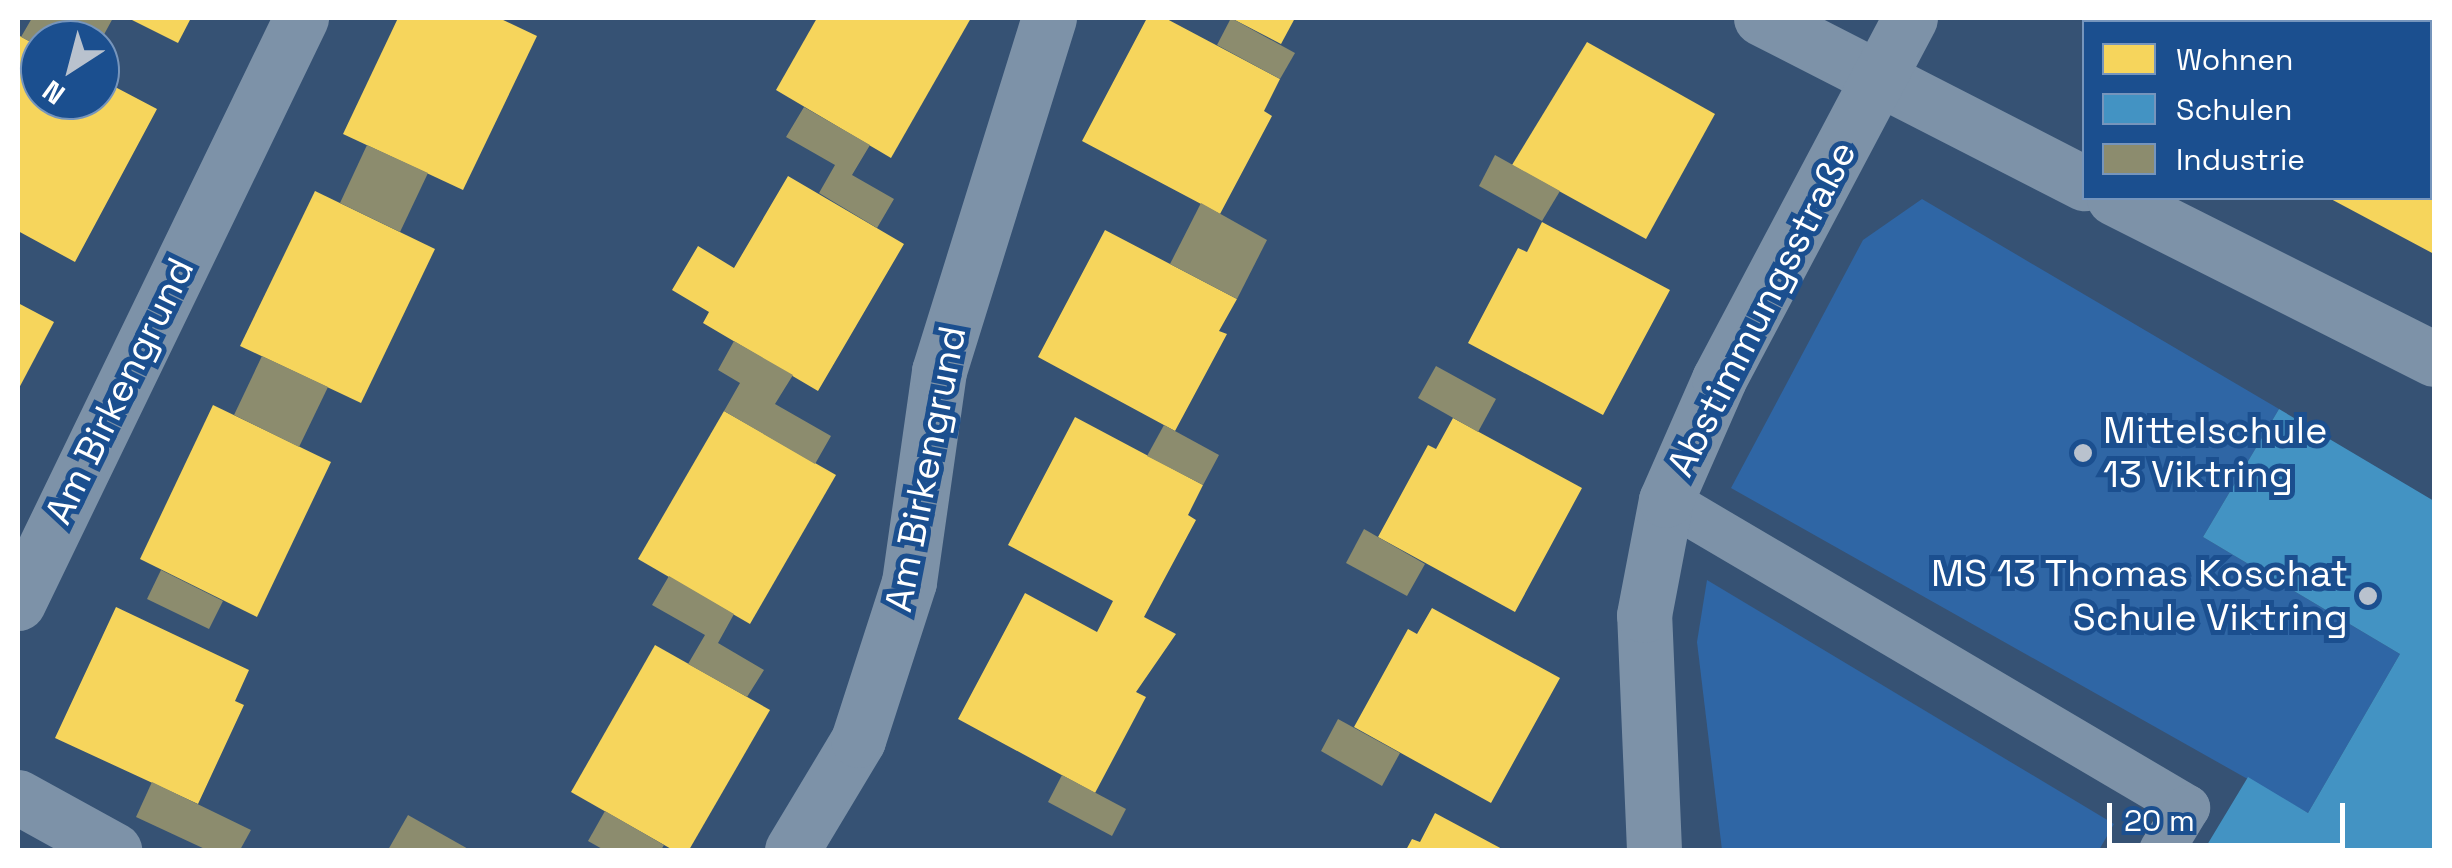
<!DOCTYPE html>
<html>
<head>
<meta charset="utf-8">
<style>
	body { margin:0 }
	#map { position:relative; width:2452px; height:868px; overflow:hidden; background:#365274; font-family:"Space Grotesk",sans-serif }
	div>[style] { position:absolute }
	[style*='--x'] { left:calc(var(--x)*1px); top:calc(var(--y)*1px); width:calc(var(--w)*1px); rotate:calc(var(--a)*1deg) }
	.green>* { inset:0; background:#2f66a5 }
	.homes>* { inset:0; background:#f6d55c }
	.schools>* { inset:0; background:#4393c3 }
	.industry>* { inset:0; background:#8c8c6e }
	.service>* { height:45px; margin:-22.5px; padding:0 22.5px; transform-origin:22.5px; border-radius:22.5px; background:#7d92a8 }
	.minor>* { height:55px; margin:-27.5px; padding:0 27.5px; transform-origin:27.5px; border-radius:27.5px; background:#7d92a8 }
	.dots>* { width:28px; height:28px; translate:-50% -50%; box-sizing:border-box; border:5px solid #1b4f8f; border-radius:50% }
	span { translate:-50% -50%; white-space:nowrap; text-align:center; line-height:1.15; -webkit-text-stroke:10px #1b4f8f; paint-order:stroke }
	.street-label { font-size:38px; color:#fff }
	.poi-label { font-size:38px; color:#fff }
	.left { translate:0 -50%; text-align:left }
	.right { translate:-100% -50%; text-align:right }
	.frame { position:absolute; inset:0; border:20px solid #fff; pointer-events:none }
	.legend { position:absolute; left:2082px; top:20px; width:350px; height:180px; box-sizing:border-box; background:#1b4f8f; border:2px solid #7695bc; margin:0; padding:12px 18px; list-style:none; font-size:30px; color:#fff }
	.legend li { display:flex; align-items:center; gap:20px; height:50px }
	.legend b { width:50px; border:2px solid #7695bc }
	.north { position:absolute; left:20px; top:20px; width:100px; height:100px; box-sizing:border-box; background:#1b4f8f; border:2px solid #7695bc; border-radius:50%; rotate:216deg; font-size:28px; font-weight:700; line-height:40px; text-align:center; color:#fff }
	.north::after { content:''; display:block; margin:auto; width:35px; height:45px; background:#b9c2ce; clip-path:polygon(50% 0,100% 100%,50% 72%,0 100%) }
	.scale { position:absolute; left:2107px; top:803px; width:238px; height:45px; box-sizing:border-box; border:5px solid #fff; border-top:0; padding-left:12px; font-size:30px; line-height:35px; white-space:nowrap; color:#fff; -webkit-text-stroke:8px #1b4f8f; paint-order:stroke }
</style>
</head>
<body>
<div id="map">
	<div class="green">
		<i style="clip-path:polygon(1922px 199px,2279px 409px,2203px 537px,2400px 654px,2308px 813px,1731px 488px,1863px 240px)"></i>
		<i style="clip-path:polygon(1707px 580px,2114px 824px,2099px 850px,1722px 850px,1697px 642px)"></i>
	</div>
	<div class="homes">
		<i style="clip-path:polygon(128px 18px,191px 18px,178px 43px)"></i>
		<i style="clip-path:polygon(398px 18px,499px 18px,537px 36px,463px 190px,343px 134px)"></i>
		<i style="clip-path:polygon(817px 18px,971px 18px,891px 158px,776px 90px)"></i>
		<i style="clip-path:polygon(1147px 18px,1165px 18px,1280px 79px,1264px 111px,1272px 116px,1220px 214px,1082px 141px)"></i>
		<i style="clip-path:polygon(1231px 18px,1295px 18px,1281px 44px)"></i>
		<i style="clip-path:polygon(18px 35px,40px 47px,40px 100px,100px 100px,100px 79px,157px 109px,75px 262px,18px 231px)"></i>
		<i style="clip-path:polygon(1587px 42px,1715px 114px,1646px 239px,1512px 165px)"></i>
		<i style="clip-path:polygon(2430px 85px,2434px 88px,2434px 254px,2329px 198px,2430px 198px)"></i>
		<i style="clip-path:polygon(788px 176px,904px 244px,818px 391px,703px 323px,709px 312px,672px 290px,698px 246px,734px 268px)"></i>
		<i style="clip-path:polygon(315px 191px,435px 249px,361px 403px,240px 346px)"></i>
		<i style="clip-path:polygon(1542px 222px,1670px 290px,1603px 415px,1468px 343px,1518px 248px,1527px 252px)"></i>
		<i style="clip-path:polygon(1105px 230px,1237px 299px,1219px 331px,1227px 334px,1175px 431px,1038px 357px)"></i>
		<i style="clip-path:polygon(18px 303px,54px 322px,18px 390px)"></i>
		<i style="clip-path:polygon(213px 405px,331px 462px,257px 617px,140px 559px)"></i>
		<i style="clip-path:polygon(724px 411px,836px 475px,750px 624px,638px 559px)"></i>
		<i style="clip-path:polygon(1075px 417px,1203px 485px,1188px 515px,1196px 520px,1144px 617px,1176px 634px,1136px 692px,1146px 697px,1095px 793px,958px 719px,1025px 593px,1097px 632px,1113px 601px,1008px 545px)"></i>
		<i style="clip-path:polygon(1453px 418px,1582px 488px,1515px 612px,1378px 537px,1428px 445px,1436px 449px)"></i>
		<i style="clip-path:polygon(116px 607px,249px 670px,235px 701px,244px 705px,198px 804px,55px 738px)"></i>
		<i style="clip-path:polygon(1432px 608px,1560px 678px,1491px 803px,1354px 727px,1408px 629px,1417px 634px)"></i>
		<i style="clip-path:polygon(655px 645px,770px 710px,689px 850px,673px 850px,571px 792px)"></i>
		<i style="clip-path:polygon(1435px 813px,1504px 850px,1406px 850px,1412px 839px,1420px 842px)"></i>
	</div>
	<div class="schools">
		<i style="clip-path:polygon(2279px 409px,2434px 501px,2434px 850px,2204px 850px,2248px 777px,2308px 813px,2400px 654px,2203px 537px)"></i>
	</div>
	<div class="industry">
		<i style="clip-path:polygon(32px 18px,113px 18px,101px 40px,40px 40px,40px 47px,21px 37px)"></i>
		<i style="clip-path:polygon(1231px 18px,1295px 53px,1280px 79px,1217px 45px)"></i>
		<i style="clip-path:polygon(804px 107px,870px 145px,852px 175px,894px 199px,877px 228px,819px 193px,835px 165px,786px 137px)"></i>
		<i style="clip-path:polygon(367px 145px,428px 173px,400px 232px,340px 203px)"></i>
		<i style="clip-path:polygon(1495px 155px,1560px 191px,1542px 221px,1479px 186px)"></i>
		<i style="clip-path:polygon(1201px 203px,1267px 240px,1237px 299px,1170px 264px)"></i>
		<i style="clip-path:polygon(734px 341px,793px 375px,775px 404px,831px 436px,815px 464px,724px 411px,740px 383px,718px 370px)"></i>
		<i style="clip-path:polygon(262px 356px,328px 387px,299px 447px,234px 415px)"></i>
		<i style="clip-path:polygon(1436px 366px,1496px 399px,1478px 432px,1418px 398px)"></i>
		<i style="clip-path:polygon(1164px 425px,1219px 455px,1203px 485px,1147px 456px)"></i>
		<i style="clip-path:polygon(1364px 529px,1425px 564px,1407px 596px,1346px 563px)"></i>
		<i style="clip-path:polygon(161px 570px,223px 601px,209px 629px,147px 599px)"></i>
		<i style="clip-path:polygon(669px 576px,734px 614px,718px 643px,764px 670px,747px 697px,688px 664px,705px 635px,652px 605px)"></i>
		<i style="clip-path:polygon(1338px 719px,1400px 753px,1382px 786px,1321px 751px)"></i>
		<i style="clip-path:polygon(1062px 775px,1126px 809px,1112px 836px,1048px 802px)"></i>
		<i style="clip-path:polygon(152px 782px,251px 830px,240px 850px,207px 850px,136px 817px)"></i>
		<i style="clip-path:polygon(605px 811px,664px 845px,661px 850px,604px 850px,588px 841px)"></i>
		<i style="clip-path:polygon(408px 815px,470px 850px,388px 850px)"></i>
	</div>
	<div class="service">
		<i style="--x:1666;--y:500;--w:605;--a:30.51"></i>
		<i style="--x:2187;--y:807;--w:50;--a:121.2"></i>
	</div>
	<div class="minor">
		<i style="--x:1761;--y:18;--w:363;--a:27.1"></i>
		<i style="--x:2114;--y:198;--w:358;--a:26.7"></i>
		<i style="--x:18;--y:603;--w:650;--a:-64.18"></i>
		<i style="--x:18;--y:797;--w:110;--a:28.9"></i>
		<i style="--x:792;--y:850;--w:128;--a:-59"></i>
		<i style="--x:858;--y:740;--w:166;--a:-72.1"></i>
		<i style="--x:909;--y:582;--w:213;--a:-81.9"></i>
		<i style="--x:939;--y:371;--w:370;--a:-72.7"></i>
		<i style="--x:1654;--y:850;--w:235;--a:-92.4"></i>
		<i style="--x:1644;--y:615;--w:117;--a:-79.2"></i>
		<i style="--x:1666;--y:500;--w:132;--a:-66.3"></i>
		<i style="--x:1719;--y:379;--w:408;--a:-62.1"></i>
	</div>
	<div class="dots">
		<i style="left:2083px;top:453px;background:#b9c2ce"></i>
		<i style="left:2368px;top:596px;background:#b9c2ce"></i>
	</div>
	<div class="street-label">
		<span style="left:1762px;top:309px;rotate:-63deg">Abstimmungsstraße</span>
		<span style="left:120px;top:391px;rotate:-64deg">Am Birkengrund</span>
		<span style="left:926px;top:469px;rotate:-79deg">Am Birkengrund</span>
	</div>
	<div class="poi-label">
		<span class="left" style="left:2103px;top:453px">Mittelschule<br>13 Viktring</span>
		<span class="right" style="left:2348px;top:596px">MS 13 Thomas Koschat<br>Schule Viktring</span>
	</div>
	<div class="frame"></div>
	<ul class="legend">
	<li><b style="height:28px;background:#f6d55c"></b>Wohnen</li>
	<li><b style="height:28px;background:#4393c3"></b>Schulen</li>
	<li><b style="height:28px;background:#8c8c6e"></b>Industrie</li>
	</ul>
	<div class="north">N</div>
	<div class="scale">20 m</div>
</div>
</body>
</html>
